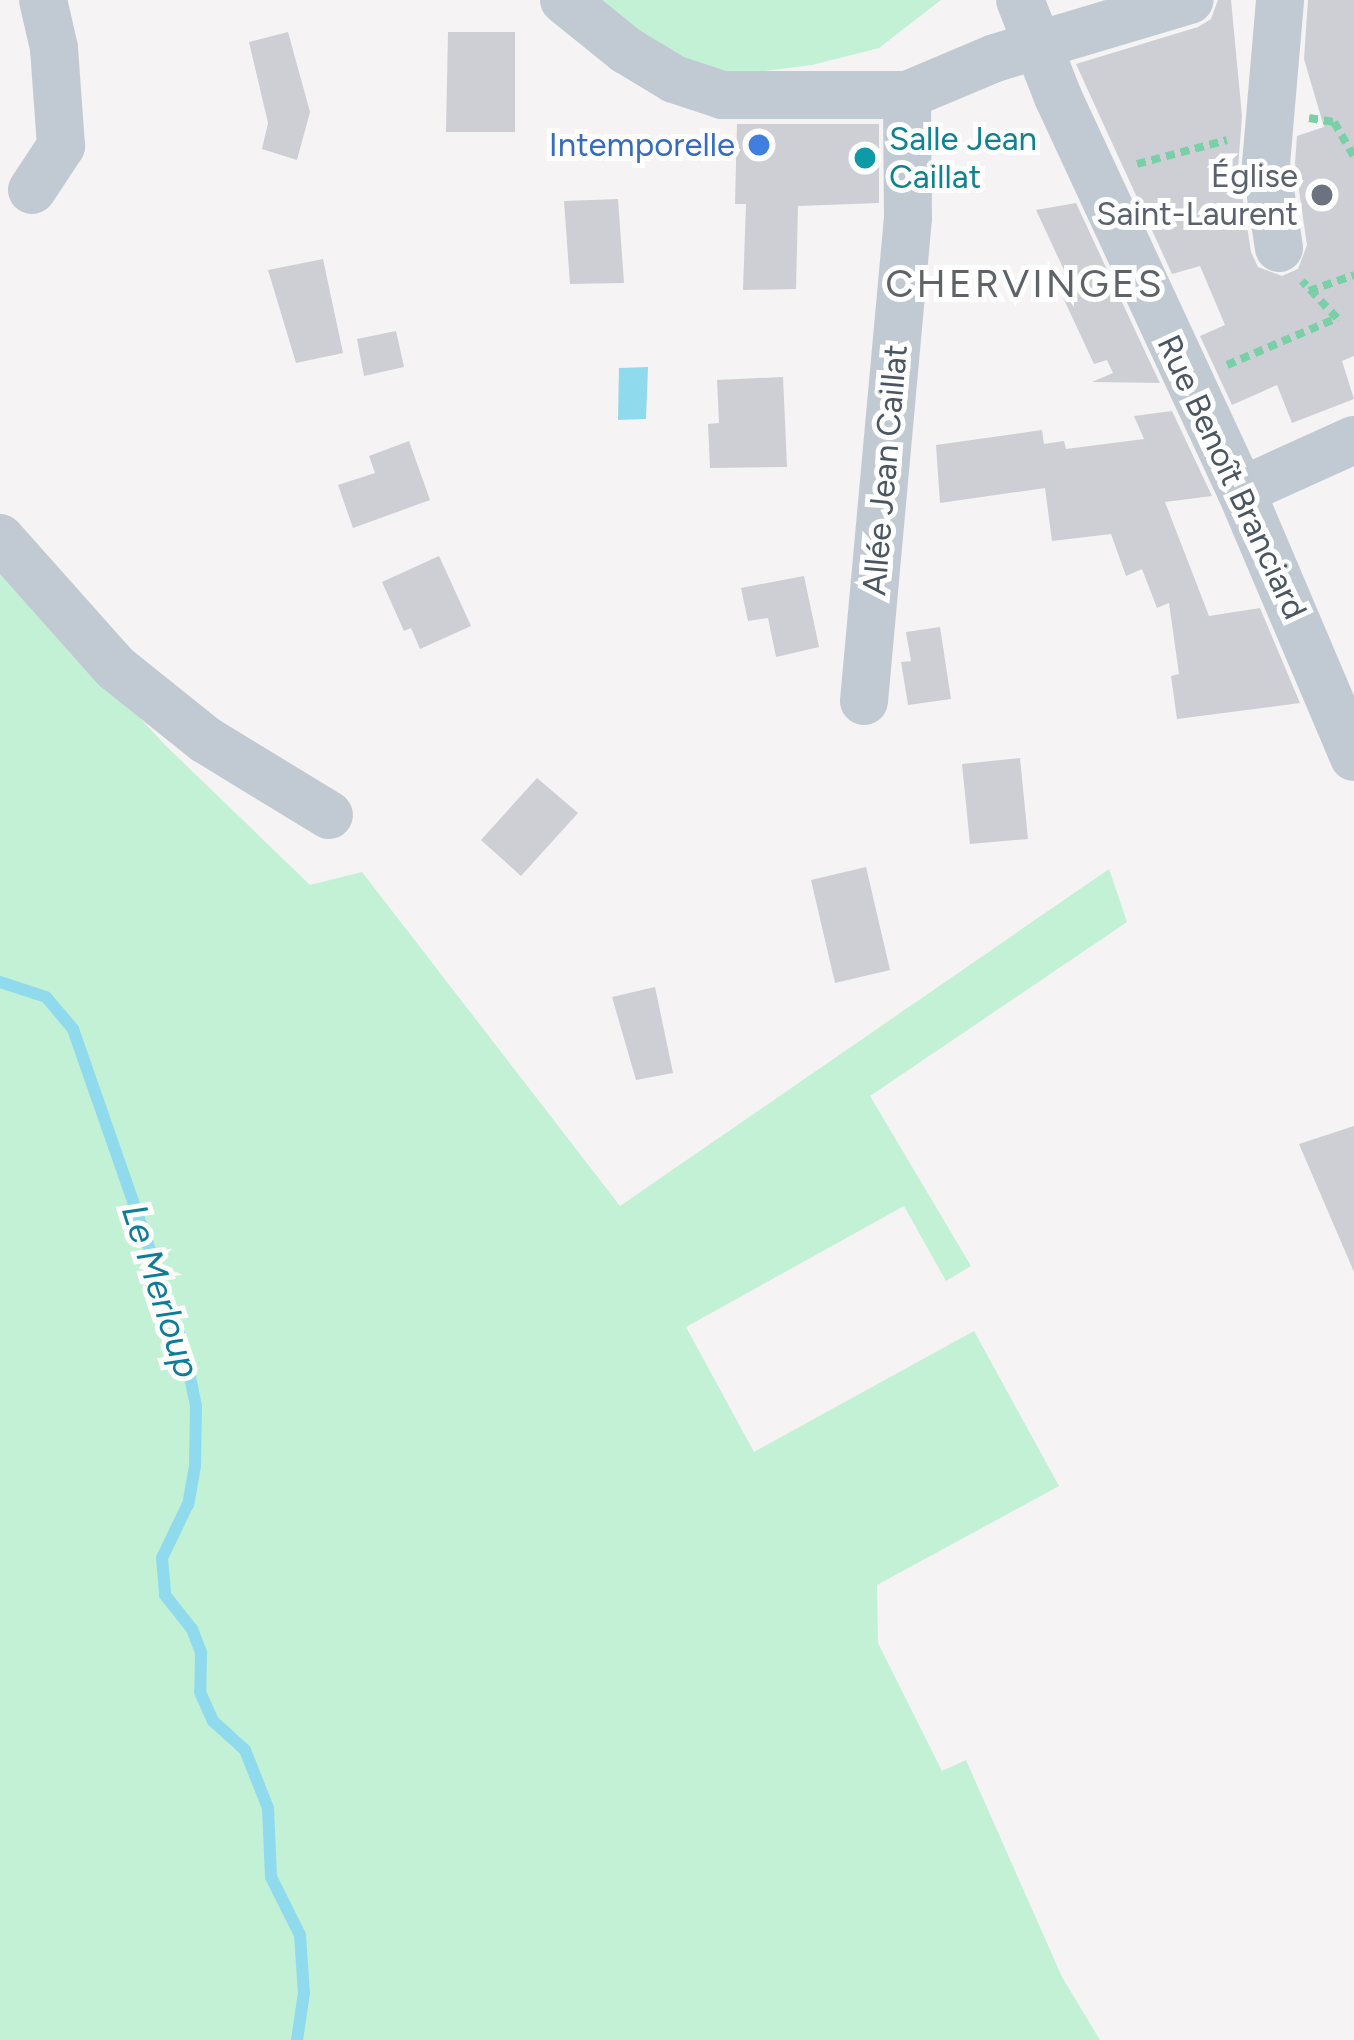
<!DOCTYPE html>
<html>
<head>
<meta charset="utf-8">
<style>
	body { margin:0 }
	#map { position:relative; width:1354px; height:2040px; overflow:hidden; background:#f5f3f3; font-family:Figtree,sans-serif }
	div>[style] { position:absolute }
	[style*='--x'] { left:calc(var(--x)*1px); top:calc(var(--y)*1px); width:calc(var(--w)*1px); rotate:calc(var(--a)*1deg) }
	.green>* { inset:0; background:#c3f1d5 }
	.water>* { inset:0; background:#90daee }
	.stream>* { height:12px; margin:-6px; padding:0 6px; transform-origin:6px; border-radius:6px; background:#90daee }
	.building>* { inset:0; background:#cdcfd5 }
	.path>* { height:8px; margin-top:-4px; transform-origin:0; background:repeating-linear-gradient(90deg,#7ad0a6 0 9px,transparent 0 15px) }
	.minor>* { height:48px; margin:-24px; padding:0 24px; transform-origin:24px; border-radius:24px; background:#c1cad2 }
	.dots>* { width:33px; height:33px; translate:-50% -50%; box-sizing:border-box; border:6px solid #fff; border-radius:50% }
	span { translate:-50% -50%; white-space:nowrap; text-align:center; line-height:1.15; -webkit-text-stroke:10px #fff; paint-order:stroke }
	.culture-label { font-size:33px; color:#0d838f }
	.left { translate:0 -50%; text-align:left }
	.shop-label { font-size:33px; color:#366cbe }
	.right { translate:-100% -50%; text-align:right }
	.worship-label { font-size:33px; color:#5b616d }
	.street-label { font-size:33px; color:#4a5661 }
	.water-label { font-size:36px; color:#0c7c9b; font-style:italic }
	.quarter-label { font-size:39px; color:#5f6368; letter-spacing:3px }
</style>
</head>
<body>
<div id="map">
	<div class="green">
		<i style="clip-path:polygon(600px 0,941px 0,879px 48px,812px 65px,724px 76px,674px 57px)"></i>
		<i style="clip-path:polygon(0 567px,165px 745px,310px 885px,362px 872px,620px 1206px,1109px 869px,1127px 922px,870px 1096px,971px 1266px,946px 1281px,904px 1206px,686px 1327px,754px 1452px,974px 1331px,1059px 1486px,877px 1585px,878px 1643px,942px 1771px,966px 1760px,1062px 1977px,1100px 2040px,0 2040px)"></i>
	</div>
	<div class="water">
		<i style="clip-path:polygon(648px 367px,646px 419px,618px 420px,619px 368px)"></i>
	</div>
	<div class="stream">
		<i style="--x:0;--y:982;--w:48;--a:18.1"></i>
		<i style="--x:46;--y:997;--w:42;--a:49.8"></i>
		<i style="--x:73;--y:1029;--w:338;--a:70.8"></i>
		<i style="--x:184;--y:1348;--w:59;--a:78.3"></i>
		<i style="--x:196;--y:1406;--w:60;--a:91"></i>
		<i style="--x:195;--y:1466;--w:39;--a:100"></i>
		<i style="--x:188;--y:1504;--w:60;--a:115.7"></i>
		<i style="--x:162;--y:1558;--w:37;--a:85"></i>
		<i style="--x:165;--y:1595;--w:43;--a:51.5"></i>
		<i style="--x:192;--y:1629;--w:26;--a:69"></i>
		<i style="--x:201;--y:1653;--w:39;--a:91"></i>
		<i style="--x:200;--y:1692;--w:32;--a:66"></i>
		<i style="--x:213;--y:1721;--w:43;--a:42.2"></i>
		<i style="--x:245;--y:1750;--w:62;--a:68.4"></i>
		<i style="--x:268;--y:1808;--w:69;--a:87.5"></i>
		<i style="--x:271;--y:1877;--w:65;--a:63.4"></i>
		<i style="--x:300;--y:1935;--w:58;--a:86.1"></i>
		<i style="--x:304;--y:1993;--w:48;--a:98.5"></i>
	</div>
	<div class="building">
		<i style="clip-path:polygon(1218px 0,1231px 0,1242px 116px,1238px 168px,1251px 252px,1258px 267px,1282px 276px,1298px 269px,1307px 245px,1295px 163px,1297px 136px,1324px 127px,1304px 59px,1308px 0,1354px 0,1354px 356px,1342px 361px,1354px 399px,1292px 423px,1277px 385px,1232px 405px,1200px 336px,1225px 325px,1200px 266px,1172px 274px,1076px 64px,1198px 27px,1211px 19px)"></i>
		<i style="clip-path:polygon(288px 32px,310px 112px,297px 160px,262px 149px,268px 123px,249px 42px)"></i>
		<i style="clip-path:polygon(448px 32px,515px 32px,515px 132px,446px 132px)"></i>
		<i style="clip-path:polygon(737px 124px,879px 124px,879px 203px,798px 206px,796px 289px,743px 290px,746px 204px,735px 204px)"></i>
		<i style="clip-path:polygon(618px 199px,624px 283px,570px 284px,564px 201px)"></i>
		<i style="clip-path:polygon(1076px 203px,1148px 358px,1160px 383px,1092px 382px,1113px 373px,1107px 360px,1094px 364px,1060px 291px,1071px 285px,1036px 210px)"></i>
		<i style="clip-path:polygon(323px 259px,343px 353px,296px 363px,268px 270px)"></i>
		<i style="clip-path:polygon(396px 331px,404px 367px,364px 376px,357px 339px)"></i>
		<i style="clip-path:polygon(783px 377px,787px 467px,710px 468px,708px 424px,719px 423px,717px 380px)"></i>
		<i style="clip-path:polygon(1172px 411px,1212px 496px,1165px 502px,1209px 616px,1260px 608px,1300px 703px,1177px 719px,1171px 676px,1179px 674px,1169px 603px,1157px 608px,1142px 569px,1126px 576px,1111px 534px,1052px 541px,1045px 488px,940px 503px,936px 445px,1042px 430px,1044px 444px,1064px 441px,1066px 449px,1144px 439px,1134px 416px)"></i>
		<i style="clip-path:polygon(409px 441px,430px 500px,353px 528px,338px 485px,375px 473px,369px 456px)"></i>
		<i style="clip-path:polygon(439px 556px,471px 626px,420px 649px,411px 628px,404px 631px,382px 582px)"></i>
		<i style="clip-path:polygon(804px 576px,819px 647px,776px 657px,768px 618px,748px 621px,741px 588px)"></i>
		<i style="clip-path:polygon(940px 627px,951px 699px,908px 705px,901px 662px,911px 661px,906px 632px)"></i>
		<i style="clip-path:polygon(1020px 758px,1028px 839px,970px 844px,962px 764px)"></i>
		<i style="clip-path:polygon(537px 778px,578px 813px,521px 876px,481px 840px)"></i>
		<i style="clip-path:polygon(866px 867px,890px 970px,835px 983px,811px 880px)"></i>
		<i style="clip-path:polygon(655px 987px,673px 1073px,636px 1080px,612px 997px)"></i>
		<i style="clip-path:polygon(1354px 1126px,1354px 1272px,1299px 1144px)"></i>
	</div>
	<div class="path">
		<i style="--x:1309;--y:118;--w:25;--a:9"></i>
		<i style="--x:1334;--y:122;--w:39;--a:60"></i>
		<i style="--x:1137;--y:164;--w:93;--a:-14.9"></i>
		<i style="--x:1309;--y:291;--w:48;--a:-19.6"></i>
		<i style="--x:1227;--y:365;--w:120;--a:-23.1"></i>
		<i style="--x:1337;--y:318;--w:51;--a:-133.4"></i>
	</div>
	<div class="minor">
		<i style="--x:564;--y:0;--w:80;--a:38.9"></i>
		<i style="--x:626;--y:50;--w:56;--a:31.1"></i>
		<i style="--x:674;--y:79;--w:51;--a:18.4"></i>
		<i style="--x:722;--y:95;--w:185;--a:0"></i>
		<i style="--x:907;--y:95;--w:95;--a:-22.8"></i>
		<i style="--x:995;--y:58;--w:203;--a:-16.6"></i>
		<i style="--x:1020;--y:0;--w:104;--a:68.6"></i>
		<i style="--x:1058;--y:97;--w:434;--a:65.1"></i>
		<i style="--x:1241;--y:491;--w:289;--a:67"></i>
		<i style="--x:32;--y:190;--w:53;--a:-56.6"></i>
		<i style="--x:61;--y:146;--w:98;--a:-94.1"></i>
		<i style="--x:54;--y:48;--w:49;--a:-102.9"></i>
		<i style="--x:1279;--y:248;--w:85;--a:-98.8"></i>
		<i style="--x:1266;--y:164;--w:165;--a:-85.1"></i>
		<i style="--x:1241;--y:491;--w:124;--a:-24.3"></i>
		<i style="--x:0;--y:538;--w:174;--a:48.3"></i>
		<i style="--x:116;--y:668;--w:115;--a:38.7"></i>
		<i style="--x:206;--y:740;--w:144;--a:31.4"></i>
		<i style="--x:864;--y:701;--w:485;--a:-84.8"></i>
		<i style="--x:908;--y:218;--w:123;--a:-90.5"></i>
	</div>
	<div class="dots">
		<i style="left:759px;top:145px;background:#3f7fe0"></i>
		<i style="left:865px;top:158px;background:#0f9aa8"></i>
		<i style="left:1322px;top:195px;background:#6b7280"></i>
	</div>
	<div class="culture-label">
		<span class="left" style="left:889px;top:158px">Salle Jean<br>Caillat</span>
	</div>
	<div class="shop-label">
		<span class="right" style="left:735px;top:145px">Intemporelle</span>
	</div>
	<div class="worship-label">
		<span class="right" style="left:1298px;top:195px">Église<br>Saint-Laurent</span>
	</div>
	<div class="street-label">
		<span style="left:885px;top:470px;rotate:-85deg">Allée Jean Caillat</span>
		<span style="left:1232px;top:477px;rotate:65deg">Rue Benoît Branciard</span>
	</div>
	<div class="water-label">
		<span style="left:161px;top:1291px;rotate:72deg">Le Merloup</span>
	</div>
	<div class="quarter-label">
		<span style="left:1025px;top:284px">CHERVINGES</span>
	</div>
</div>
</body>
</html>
